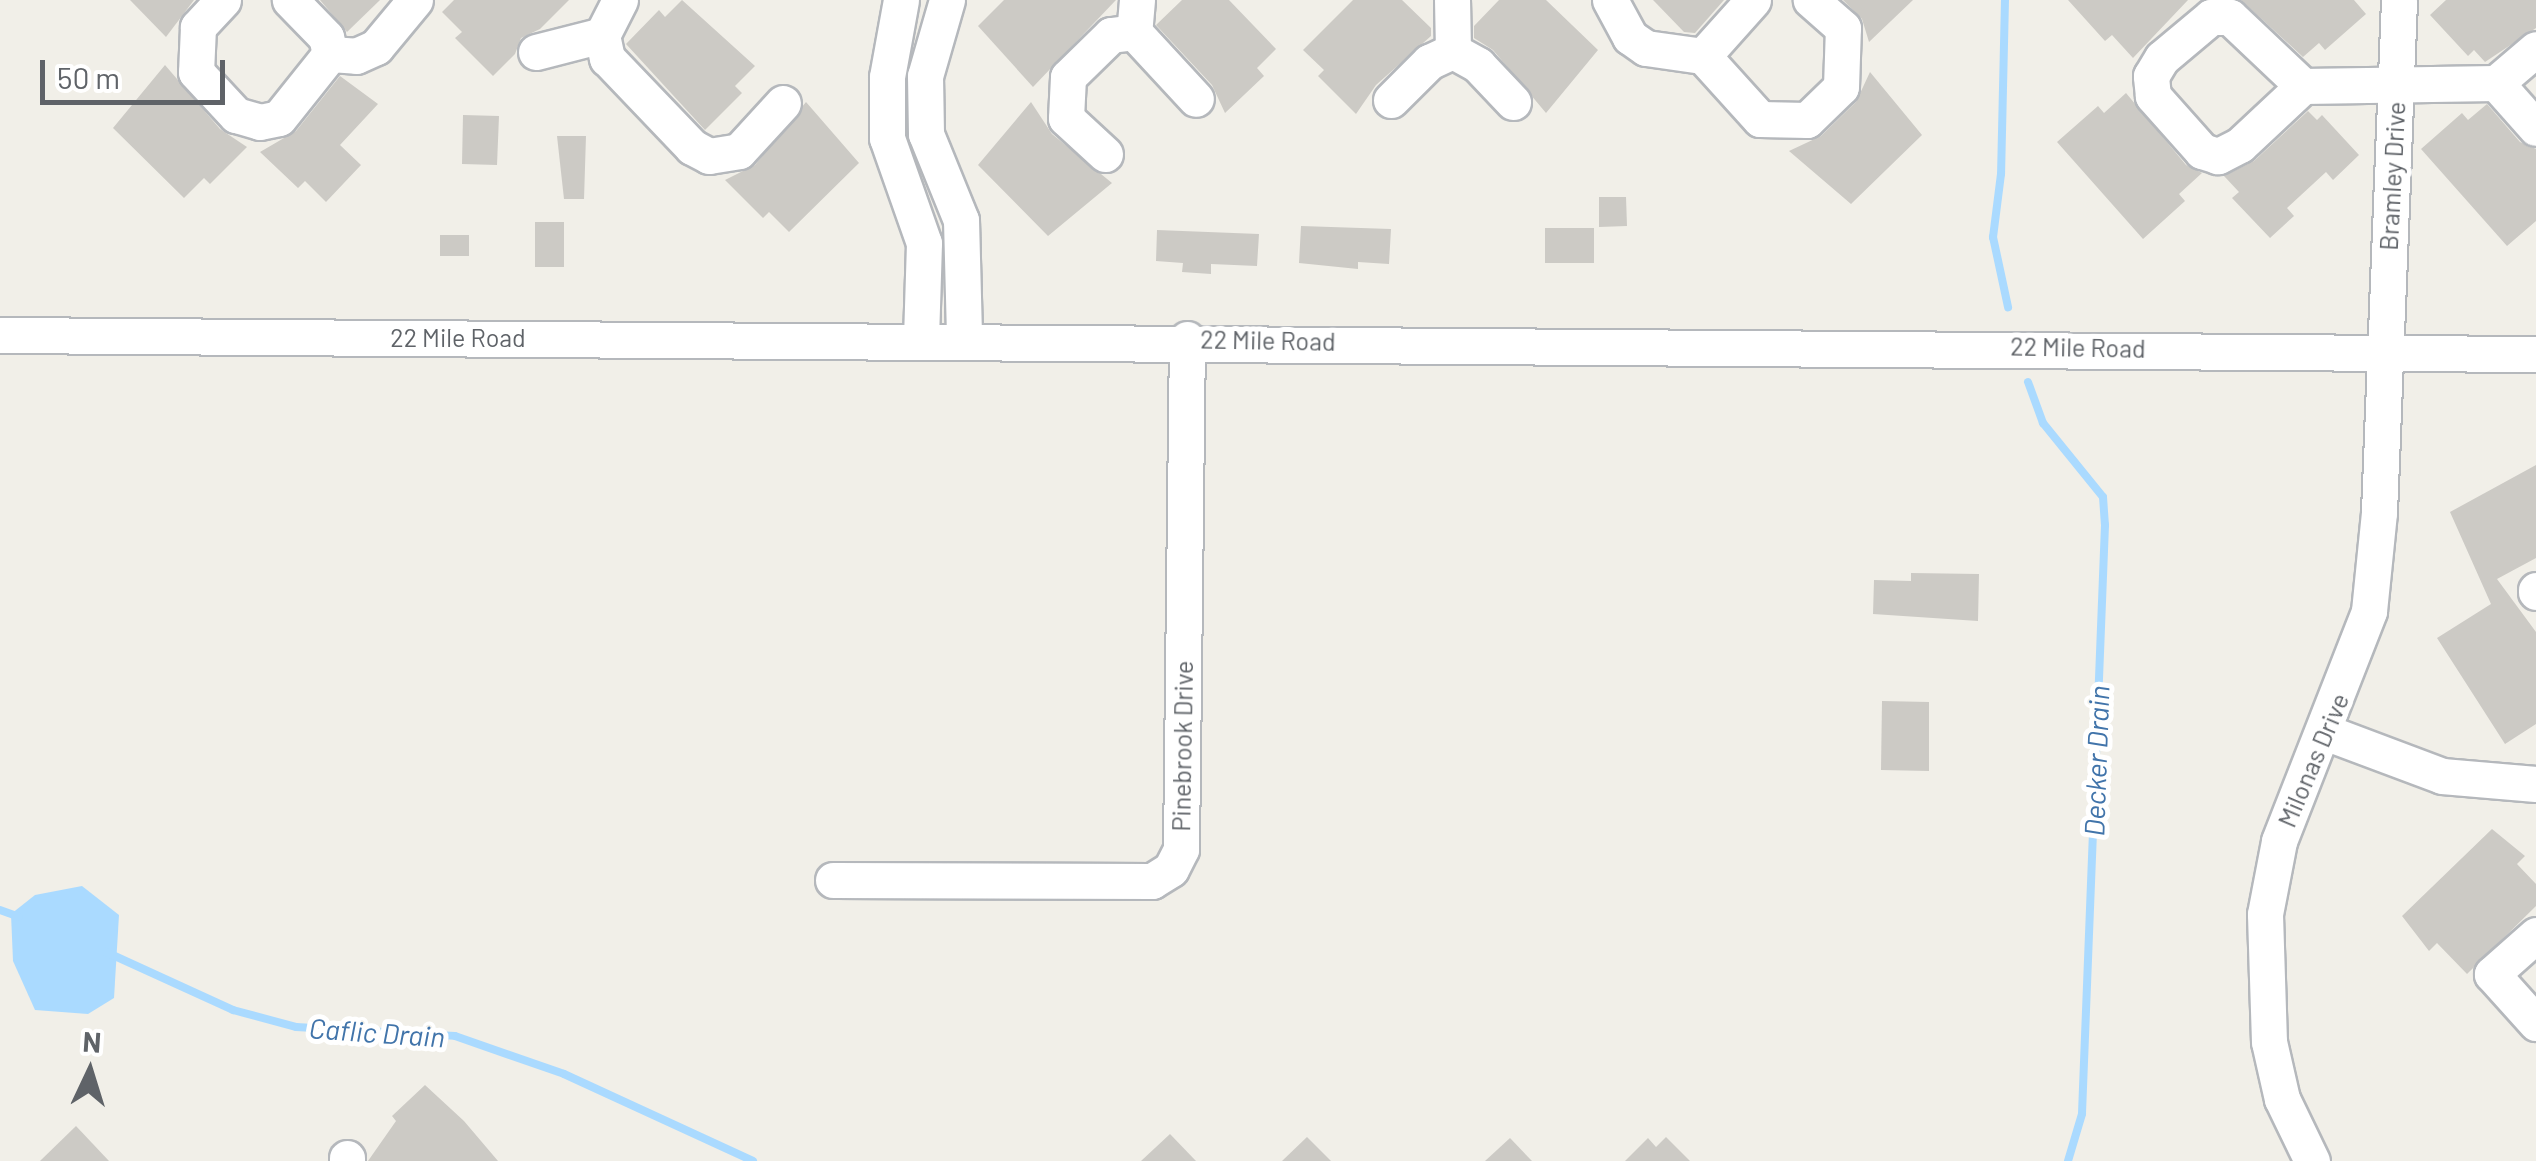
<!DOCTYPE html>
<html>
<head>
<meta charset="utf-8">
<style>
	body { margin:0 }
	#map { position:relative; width:2536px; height:1161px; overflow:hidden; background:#f1efe8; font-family:Barlow,sans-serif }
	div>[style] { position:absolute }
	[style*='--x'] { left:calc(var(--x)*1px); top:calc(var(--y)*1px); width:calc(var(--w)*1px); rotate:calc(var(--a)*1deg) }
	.water>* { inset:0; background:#aadaff }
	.stream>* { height:8px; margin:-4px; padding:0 4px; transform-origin:4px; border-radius:4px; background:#aadaff }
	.building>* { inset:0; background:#cccac5 }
	.roads { filter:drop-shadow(2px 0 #b5b8bc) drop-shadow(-2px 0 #b5b8bc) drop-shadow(0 2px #b5b8bc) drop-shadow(0 -2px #b5b8bc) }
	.minor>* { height:35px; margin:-17.5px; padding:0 17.5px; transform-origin:17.5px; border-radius:17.5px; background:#fff }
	span { translate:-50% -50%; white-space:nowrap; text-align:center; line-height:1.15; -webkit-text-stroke:10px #fff; paint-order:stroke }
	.street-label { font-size:25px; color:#5f6368 }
	.water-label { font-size:28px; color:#4174aa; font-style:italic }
	.north { position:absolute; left:40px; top:1021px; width:100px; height:100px; -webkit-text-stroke:8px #fff; paint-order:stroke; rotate:4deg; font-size:28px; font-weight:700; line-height:40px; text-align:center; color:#5f6368 }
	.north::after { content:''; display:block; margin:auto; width:35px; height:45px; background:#5f6368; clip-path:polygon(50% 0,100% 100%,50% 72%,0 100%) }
	.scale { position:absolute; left:40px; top:60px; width:185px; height:45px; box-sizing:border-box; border:5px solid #5f6368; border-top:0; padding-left:12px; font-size:30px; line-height:35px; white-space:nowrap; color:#5f6368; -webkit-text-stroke:8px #fff; paint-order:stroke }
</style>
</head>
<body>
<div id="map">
	<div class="water">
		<i style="clip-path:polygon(82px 886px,119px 915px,114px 998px,88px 1014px,35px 1010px,13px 961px,11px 914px,35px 895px)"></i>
	</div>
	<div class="stream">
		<i style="--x:2005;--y:0;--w:174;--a:91.3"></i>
		<i style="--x:2001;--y:174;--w:64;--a:97.2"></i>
		<i style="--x:1993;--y:237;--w:72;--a:77.9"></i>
		<i style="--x:2028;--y:382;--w:44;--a:69.9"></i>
		<i style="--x:2043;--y:423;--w:95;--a:51"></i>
		<i style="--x:2103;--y:497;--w:28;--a:86"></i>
		<i style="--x:2105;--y:525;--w:589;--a:92.24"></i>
		<i style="--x:2082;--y:1114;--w:49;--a:106.6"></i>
		<i style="--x:0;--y:910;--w:20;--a:20"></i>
		<i style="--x:106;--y:952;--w:140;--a:24.5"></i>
		<i style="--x:233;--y:1010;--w:65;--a:15.1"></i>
		<i style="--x:296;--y:1027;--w:159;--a:3.2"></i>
		<i style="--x:455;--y:1036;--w:115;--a:19.2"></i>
		<i style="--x:564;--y:1074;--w:208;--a:24.7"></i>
	</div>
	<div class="building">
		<i style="clip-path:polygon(130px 0,194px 0,166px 37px)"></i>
		<i style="clip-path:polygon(320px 0,380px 0,347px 32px)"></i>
		<i style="clip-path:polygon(454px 0,569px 0,540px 29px,521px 38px,515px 54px,493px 76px,455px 38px,462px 32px,442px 12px)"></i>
		<i style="clip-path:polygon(682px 0,755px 66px,735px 86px,742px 93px,705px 130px,626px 44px,659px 10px,665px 17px)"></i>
		<i style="clip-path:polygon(1004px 0,1116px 0,1033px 87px,978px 26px)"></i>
		<i style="clip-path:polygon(1182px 0,1229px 0,1276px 49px,1257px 68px,1264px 76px,1225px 113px,1212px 85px,1156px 25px)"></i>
		<i style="clip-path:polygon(1353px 0,1402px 0,1431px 28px,1431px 36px,1376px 85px,1356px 114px,1318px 76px,1324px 70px,1303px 50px)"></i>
		<i style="clip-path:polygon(1499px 0,1546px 0,1598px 50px,1546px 113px,1493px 50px,1474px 38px,1474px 26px)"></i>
		<i style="clip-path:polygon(1653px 0,1724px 0,1695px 33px,1684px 32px)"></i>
		<i style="clip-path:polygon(1843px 0,1913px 0,1869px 42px,1862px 19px)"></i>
		<i style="clip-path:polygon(2068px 0,2188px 0,2133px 58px,2112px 35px,2105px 41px)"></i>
		<i style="clip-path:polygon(2241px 0,2354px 0,2366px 14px,2325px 50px,2319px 43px,2303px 57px)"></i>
		<i style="clip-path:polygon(2446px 0,2536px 0,2536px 28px,2485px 62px,2474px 50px,2468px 56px,2430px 15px)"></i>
		<i style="clip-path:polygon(165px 65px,220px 129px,247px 147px,210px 184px,204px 178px,184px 198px,113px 128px)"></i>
		<i style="clip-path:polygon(1870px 72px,1922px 135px,1851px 204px,1789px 151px,1821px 136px,1856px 102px)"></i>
		<i style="clip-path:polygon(340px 76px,378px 104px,340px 145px,361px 165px,326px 202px,305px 181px,298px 188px,260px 152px,296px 131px)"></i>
		<i style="clip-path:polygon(2126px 93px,2186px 165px,2202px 173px,2179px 194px,2185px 201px,2143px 239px,2057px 142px,2098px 106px,2104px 113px)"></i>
		<i style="clip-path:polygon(806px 102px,859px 163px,789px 232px,769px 212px,763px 218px,725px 180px,755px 165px)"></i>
		<i style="clip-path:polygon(1031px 102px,1052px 134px,1112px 183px,1048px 236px,978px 165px)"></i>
		<i style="clip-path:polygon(2487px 104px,2520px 142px,2536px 149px,2536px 221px,2507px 246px,2421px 149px,2462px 113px,2468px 120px)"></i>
		<i style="clip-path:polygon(2308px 111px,2317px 120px,2322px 115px,2359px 155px,2333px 180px,2326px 172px,2287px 208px,2294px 216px,2270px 238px,2232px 198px,2239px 192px,2224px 176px,2254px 161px)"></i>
		<i style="clip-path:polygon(463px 115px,499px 116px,497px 165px,462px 164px)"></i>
		<i style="clip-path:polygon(557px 136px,586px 136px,584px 199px,564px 199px)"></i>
		<i style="clip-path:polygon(1599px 197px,1626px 197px,1627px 226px,1599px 227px)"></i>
		<i style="clip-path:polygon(535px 222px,564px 222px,564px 267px,535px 267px)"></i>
		<i style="clip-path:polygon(1301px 226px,1391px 229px,1389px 264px,1358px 262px,1358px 269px,1299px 263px)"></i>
		<i style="clip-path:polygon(1545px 228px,1594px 228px,1594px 263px,1545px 263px)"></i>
		<i style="clip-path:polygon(1157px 230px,1259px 234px,1257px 266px,1211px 264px,1211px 274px,1182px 272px,1183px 263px,1156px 261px)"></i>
		<i style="clip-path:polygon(440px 235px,469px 235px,469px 256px,440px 256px)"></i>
		<i style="clip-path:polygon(2536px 465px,2536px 558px,2497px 579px,2536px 632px,2536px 724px,2505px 744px,2437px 638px,2491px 604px,2450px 512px)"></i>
		<i style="clip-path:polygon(1911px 573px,1979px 574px,1978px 621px,1873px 614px,1874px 580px,1911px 581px)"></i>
		<i style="clip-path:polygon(1882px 701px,1929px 702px,1929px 771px,1881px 770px)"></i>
		<i style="clip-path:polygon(2492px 829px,2525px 856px,2517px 864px,2536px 884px,2536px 906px,2467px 974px,2437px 943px,2429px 951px,2402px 916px)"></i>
		<i style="clip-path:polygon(425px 1085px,464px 1121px,498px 1161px,368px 1161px,396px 1121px,392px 1116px)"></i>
		<i style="clip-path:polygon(76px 1126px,109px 1161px,40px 1161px)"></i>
		<i style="clip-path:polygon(1170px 1134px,1196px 1161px,1141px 1161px)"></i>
		<i style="clip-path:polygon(1307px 1137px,1331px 1161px,1282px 1161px)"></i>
		<i style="clip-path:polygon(1666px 1137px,1690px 1161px,1625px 1161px,1648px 1138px,1656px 1147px)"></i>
		<i style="clip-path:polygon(1510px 1138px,1532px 1161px,1485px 1161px)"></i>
	</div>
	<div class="roads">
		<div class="minor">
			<i style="--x:223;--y:0;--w:37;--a:133"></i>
			<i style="--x:198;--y:27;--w:45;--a:92.5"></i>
			<i style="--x:196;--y:72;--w:59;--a:47.1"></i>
			<i style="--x:236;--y:115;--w:25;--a:16"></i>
			<i style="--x:260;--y:122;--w:19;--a:-12"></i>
			<i style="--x:279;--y:118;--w:82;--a:-51.4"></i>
			<i style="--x:330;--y:54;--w:17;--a:-103"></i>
			<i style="--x:326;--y:37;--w:52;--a:-134.2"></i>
			<i style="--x:620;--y:0;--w:39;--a:117"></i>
			<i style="--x:602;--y:35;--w:24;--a:78"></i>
			<i style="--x:607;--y:58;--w:123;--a:46.3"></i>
			<i style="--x:692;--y:147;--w:19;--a:28"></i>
			<i style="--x:709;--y:156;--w:30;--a:-9"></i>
			<i style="--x:739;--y:151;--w:65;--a:-47.5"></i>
			<i style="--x:901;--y:0;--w:78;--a:100.3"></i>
			<i style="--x:887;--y:77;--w:61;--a:90"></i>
			<i style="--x:887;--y:138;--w:111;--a:70.6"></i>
			<i style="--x:924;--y:243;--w:95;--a:91.8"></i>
			<i style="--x:947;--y:0;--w:79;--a:106.1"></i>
			<i style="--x:925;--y:76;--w:58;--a:89"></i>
			<i style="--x:926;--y:134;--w:93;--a:67.9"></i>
			<i style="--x:961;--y:220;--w:118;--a:88.5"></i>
			<i style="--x:1137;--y:0;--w:32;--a:95"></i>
			<i style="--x:1134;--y:32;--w:91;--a:47.2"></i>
			<i style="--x:1610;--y:0;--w:42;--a:61.6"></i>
			<i style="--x:1630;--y:37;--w:19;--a:35"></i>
			<i style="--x:1646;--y:48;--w:58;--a:8"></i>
			<i style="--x:1703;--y:56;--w:85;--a:47.9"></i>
			<i style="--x:1760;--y:119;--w:47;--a:1.2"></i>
			<i style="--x:1807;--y:120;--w:47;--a:-44.1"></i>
			<i style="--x:1841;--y:87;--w:59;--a:-88.1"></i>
			<i style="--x:1843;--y:28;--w:43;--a:-138.8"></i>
			<i style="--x:1453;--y:51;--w:29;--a:29"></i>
			<i style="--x:1478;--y:65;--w:51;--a:46.6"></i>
			<i style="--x:536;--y:52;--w:68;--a:-14.4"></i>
			<i style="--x:330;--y:54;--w:26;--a:4"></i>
			<i style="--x:356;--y:56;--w:22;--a:-24"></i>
			<i style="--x:376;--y:47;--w:61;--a:-50.3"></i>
			<i style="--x:1703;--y:56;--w:75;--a:-48.2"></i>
			<i style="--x:2496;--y:83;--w:60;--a:48.4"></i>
			<i style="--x:2303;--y:86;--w:86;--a:136.9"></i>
			<i style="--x:2240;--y:145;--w:25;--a:153"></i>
			<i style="--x:2218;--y:156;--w:17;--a:-163"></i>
			<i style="--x:2202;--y:151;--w:74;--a:-131.7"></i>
			<i style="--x:2153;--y:96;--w:20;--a:-96"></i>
			<i style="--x:2151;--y:76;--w:21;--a:-59"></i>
			<i style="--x:2162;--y:58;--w:64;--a:-39.9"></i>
			<i style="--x:2211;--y:17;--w:19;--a:0"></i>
			<i style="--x:2230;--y:17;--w:100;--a:43.4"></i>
			<i style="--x:2303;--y:86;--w:193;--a:-0.9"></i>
			<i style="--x:2496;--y:83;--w:52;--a:-40.4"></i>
			<i style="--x:1391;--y:100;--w:54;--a:-45"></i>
			<i style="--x:1429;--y:62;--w:26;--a:-25"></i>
			<i style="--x:1453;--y:51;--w:51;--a:-91.1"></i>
			<i style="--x:1105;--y:154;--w:53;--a:-137.3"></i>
			<i style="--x:1066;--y:118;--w:41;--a:-87.2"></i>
			<i style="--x:1068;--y:77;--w:60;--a:-44.3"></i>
			<i style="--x:1111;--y:35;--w:23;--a:-7"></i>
			<i style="--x:0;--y:335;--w:2536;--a:0.43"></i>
			<i style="--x:2536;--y:590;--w:2;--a:90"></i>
			<i style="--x:2325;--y:732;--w:125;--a:20.6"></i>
			<i style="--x:2442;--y:776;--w:94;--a:4.9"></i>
			<i style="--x:833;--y:880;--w:319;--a:0.2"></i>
			<i style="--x:1152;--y:881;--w:22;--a:-32"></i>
			<i style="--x:1171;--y:869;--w:22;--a:-63"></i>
			<i style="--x:1181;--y:849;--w:510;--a:-89.33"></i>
			<i style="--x:2536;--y:935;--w:59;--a:138.4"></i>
			<i style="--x:2492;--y:974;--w:66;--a:48.1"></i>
			<i style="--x:347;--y:1161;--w:3;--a:-90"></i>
			<i style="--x:2312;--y:1161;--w:69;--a:-115.8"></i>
			<i style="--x:2282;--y:1099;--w:58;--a:-102.8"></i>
			<i style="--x:2269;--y:1042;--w:128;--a:-91.8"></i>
			<i style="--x:2265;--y:914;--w:74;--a:-79.1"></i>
			<i style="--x:2279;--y:841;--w:247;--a:-68.6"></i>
			<i style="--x:2369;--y:611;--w:100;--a:-84.2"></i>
			<i style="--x:2379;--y:512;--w:512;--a:-87.76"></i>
		</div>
	</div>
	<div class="street-label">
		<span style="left:2392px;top:176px;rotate:-87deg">Bramley Drive</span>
		<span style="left:458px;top:337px">22 Mile Road</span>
		<span style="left:1268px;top:340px;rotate:1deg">22 Mile Road</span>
		<span style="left:2078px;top:347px;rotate:1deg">22 Mile Road</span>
		<span style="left:1182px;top:746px;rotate:-89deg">Pinebrook Drive</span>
		<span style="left:2313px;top:760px;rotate:-67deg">Milonas Drive</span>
	</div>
	<div class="water-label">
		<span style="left:2096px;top:761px;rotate:-88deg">Decker Drain</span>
		<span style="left:377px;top:1032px;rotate:4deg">Caflic Drain</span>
	</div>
	<div class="north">N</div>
	<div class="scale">50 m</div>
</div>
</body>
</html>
